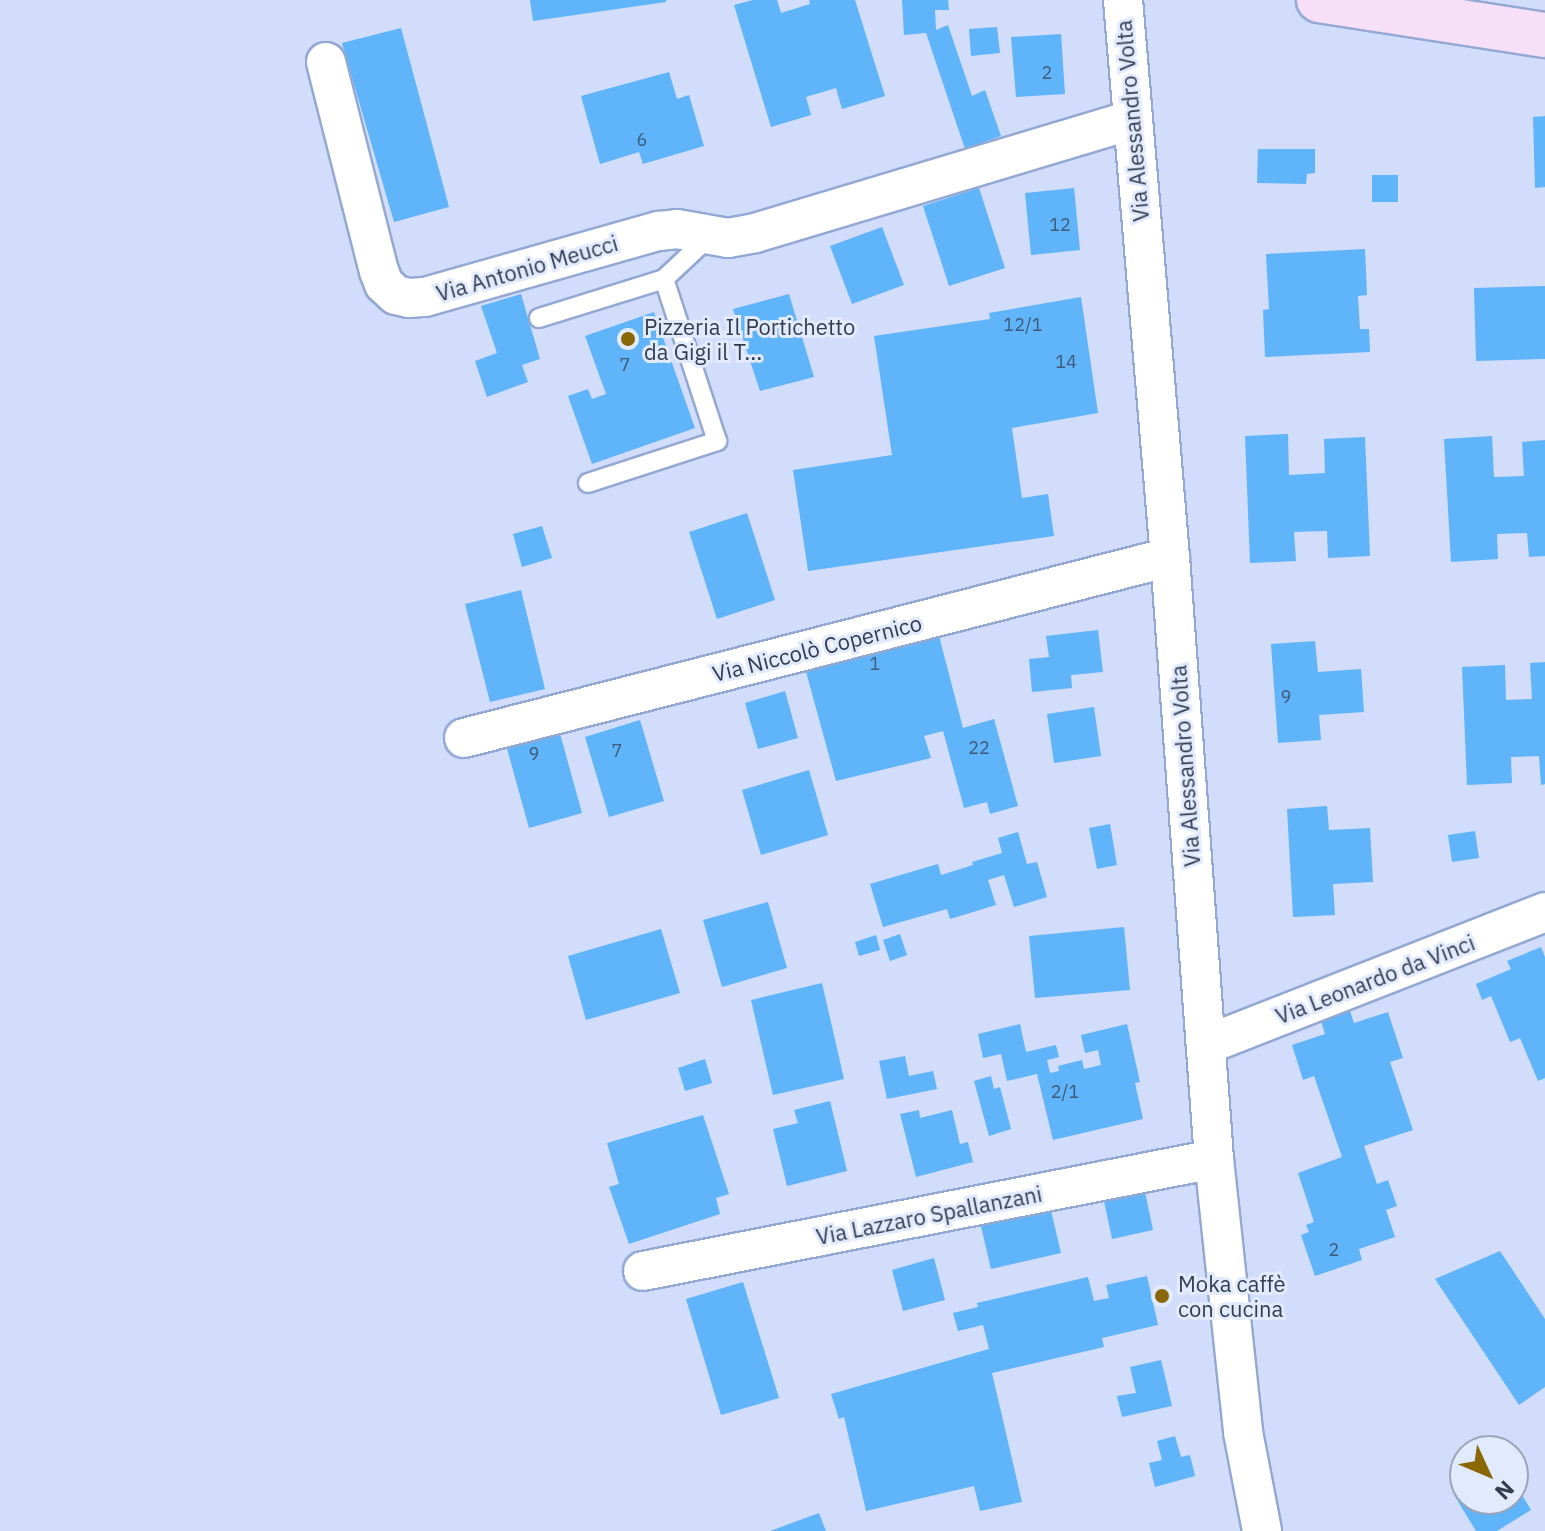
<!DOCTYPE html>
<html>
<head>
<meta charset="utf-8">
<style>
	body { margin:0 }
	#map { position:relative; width:1545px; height:1531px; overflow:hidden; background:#d1ddfa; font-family:"IBM Plex Sans",sans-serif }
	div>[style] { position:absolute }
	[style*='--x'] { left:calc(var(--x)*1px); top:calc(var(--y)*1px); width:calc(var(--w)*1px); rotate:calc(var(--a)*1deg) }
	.building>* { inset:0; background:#60b4fa }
	.roads { filter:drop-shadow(2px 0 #94a8d4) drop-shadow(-2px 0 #94a8d4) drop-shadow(0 2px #94a8d4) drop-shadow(0 -2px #94a8d4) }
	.lane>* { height:18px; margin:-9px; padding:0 9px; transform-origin:9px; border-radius:9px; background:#fff }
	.street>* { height:38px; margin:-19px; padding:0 19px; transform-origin:19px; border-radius:19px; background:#fff }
	.secondary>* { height:44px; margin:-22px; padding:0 22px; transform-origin:22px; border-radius:22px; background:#f6dff7 }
	.dots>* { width:22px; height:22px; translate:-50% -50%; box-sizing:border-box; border:4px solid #e2ebfe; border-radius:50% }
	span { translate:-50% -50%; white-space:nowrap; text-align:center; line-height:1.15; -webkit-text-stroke:6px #e2ebfe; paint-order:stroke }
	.number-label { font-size:18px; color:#3f5a7a }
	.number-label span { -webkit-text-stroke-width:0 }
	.street-label { font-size:22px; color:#343c4f }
	.poi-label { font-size:22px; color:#343c4f }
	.left { translate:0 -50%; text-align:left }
	.north { position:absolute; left:1449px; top:1435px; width:80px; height:80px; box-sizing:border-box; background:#e2ebfe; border:2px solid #9ca5b8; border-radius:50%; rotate:134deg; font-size:22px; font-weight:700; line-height:32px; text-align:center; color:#343c4f }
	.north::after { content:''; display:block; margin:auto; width:28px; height:36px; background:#886704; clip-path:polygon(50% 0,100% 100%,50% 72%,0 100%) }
</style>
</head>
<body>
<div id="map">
	<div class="building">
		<i style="clip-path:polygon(530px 0,666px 0,666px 2px,533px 21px)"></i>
		<i style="clip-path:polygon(753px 0,777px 0,781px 13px,810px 4px,809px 0,855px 0,885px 96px,842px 109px,836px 88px,806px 97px,811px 115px,771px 127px,734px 5px)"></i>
		<i style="clip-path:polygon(902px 0,948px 0,949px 10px,935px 10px,936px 30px,948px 25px,972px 96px,985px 90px,1001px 136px,965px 149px,926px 33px,904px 35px)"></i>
		<i style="clip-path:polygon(997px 27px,1000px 53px,971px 56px,969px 29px)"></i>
		<i style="clip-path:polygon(401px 28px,449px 207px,394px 222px,342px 43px)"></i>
		<i style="clip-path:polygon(1061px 34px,1065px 94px,1016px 97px,1011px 37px)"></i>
		<i style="clip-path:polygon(669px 72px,677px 99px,689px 95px,704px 146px,643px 164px,639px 152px,600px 164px,581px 96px)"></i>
		<i style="clip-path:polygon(1545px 116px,1545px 187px,1535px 188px,1533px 117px)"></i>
		<i style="clip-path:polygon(1258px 149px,1315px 149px,1315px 173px,1307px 174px,1306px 184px,1257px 183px)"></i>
		<i style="clip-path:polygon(1372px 175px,1398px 175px,1398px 202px,1372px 202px)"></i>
		<i style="clip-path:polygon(979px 188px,1005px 268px,949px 286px,923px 206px)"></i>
		<i style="clip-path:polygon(1074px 188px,1080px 250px,1031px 255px,1025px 193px)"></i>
		<i style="clip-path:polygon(882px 227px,904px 285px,852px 304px,830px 246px)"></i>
		<i style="clip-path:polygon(1365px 249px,1367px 295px,1358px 296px,1360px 329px,1369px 329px,1370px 352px,1265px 357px,1263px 310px,1269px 309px,1266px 254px)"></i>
		<i style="clip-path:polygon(1545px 286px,1545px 359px,1476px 361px,1474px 288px)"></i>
		<i style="clip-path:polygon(521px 294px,540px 359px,522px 365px,528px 382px,487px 397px,475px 361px,497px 353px,481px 306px)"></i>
		<i style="clip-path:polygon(789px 294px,814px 377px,760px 391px,733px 309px)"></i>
		<i style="clip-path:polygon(1081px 297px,1098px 413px,1012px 428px,1022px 498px,1048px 494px,1054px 536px,808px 571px,793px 470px,892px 455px,874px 336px,990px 319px,989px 313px)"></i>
		<i style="clip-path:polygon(654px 312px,695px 428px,592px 464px,568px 396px,588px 389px,592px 399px,606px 394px,585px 336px)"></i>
		<i style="clip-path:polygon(1288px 434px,1289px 475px,1325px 473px,1324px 439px,1365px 437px,1370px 556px,1328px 558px,1327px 531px,1294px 532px,1296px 561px,1250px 563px,1245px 436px)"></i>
		<i style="clip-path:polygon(1492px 436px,1494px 477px,1524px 476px,1522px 442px,1545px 440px,1545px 556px,1529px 557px,1527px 533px,1497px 534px,1498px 559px,1451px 562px,1444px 439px)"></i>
		<i style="clip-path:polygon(747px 513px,775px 600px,717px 619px,689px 532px)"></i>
		<i style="clip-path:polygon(542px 526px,552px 558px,522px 567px,513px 534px)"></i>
		<i style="clip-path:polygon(521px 590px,545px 689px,490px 702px,465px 604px)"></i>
		<i style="clip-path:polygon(1098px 630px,1103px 672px,1071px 675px,1072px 688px,1032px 692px,1029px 659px,1049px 657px,1046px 636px)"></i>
		<i style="clip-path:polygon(938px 632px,963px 728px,994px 719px,1018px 806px,990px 814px,987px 802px,964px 808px,943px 731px,924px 736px,931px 758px,836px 781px,805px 668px)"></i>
		<i style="clip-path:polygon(1315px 641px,1318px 672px,1361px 669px,1364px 712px,1319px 715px,1321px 740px,1278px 743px,1271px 644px)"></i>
		<i style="clip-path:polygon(1545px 662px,1545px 784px,1541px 785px,1539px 756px,1511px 757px,1512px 783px,1467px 785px,1462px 667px,1505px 665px,1506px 700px,1532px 699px,1530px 663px)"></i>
		<i style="clip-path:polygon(785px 691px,798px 738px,758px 749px,745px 703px)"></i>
		<i style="clip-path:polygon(1094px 707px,1101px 756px,1054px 763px,1047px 714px)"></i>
		<i style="clip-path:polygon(640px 720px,664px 801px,609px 817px,585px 737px)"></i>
		<i style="clip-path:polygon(559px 730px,582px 813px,529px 828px,506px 745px)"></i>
		<i style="clip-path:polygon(809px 770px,828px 835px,761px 855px,742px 790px)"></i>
		<i style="clip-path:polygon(1327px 806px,1329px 830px,1370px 828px,1373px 882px,1333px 884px,1335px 915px,1293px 917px,1287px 809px)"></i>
		<i style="clip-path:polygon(1110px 824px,1117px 865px,1097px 869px,1089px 828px)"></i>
		<i style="clip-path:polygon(1475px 831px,1479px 858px,1452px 862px,1448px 835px)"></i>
		<i style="clip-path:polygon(1018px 832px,1027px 864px,1037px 862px,1047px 897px,1014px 907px,1004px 875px,988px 880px,996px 905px,950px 919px,947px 909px,883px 927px,870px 884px,938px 864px,941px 875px,973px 865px,972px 862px,1002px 853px,998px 838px)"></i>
		<i style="clip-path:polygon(768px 902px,787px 968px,722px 987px,703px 920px)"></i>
		<i style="clip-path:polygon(1124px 927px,1130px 990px,1035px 998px,1029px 936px)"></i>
		<i style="clip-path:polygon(661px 929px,680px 993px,586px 1020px,568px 956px)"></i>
		<i style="clip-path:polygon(900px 934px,907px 955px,890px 961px,883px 940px)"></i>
		<i style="clip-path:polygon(876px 935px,880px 950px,859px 956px,855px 942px)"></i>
		<i style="clip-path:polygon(1541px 947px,1545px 957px,1545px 1078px,1538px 1081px,1520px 1038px,1510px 1042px,1491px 996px,1482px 1000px,1476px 984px,1511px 969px,1507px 961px)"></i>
		<i style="clip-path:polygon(822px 983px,844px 1079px,773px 1095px,751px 1000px)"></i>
		<i style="clip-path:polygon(1350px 1011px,1354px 1023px,1388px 1012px,1403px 1058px,1390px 1062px,1413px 1130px,1364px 1146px,1377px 1184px,1388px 1180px,1397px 1206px,1386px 1210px,1395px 1237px,1359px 1249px,1362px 1260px,1315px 1276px,1301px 1235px,1309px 1232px,1306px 1225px,1314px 1222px,1298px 1173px,1342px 1157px,1314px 1076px,1303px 1080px,1292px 1045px,1325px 1034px,1321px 1021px)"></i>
		<i style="clip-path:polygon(1020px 1024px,1026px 1052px,1056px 1045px,1059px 1057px,1047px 1060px,1050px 1073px,1059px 1071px,1058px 1066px,1082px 1060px,1084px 1069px,1101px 1065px,1098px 1050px,1085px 1053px,1081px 1035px,1127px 1024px,1140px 1082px,1135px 1083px,1143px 1119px,1053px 1140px,1037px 1074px,1007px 1081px,1001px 1054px,983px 1058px,978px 1034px)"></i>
		<i style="clip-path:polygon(905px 1056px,909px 1076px,933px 1071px,937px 1089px,887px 1099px,879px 1061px)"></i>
		<i style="clip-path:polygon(705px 1059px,712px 1083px,685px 1091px,678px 1068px)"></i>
		<i style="clip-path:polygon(991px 1076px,994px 1089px,1000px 1087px,1011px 1129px,989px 1136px,974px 1081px)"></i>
		<i style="clip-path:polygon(830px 1101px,847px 1171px,787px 1186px,773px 1129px,798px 1123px,794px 1110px)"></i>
		<i style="clip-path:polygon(919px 1110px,920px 1118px,952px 1110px,960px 1144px,968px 1142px,973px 1162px,916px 1177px,900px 1114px)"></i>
		<i style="clip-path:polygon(703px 1115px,729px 1194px,716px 1198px,720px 1214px,629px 1244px,609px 1187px,619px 1184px,607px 1143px)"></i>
		<i style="clip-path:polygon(1145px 1192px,1153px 1230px,1112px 1239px,1104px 1201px)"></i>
		<i style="clip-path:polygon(1049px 1202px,1061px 1253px,991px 1269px,979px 1218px)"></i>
		<i style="clip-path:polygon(1500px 1251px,1545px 1319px,1545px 1387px,1519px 1405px,1435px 1279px)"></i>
		<i style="clip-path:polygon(934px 1258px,945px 1300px,903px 1311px,892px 1270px)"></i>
		<i style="clip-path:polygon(1147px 1276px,1158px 1325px,1102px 1338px,1104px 1347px,992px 1373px,1022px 1502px,980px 1511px,974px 1486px,866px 1511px,844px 1417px,839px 1419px,831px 1394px,989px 1349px,983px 1325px,958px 1331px,953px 1313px,978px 1307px,977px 1303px,1088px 1277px,1094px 1301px,1109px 1298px,1106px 1285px)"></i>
		<i style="clip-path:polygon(743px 1282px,779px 1398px,721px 1415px,686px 1299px)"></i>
		<i style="clip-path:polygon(1161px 1360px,1172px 1406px,1122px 1417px,1117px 1396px,1136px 1393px,1130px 1367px)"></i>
		<i style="clip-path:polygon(1175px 1436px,1181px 1457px,1190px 1455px,1195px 1476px,1155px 1487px,1149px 1463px,1162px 1460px,1157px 1441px)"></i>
		<i style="clip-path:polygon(1513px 1480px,1531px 1510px,1497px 1531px,1476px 1531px,1454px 1495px,1465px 1489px,1465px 1499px,1513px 1499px)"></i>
		<i style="clip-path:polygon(819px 1513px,826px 1531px,770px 1531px)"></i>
	</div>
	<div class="roads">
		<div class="lane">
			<i style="--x:539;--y:318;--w:131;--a:-17.3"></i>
			<i style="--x:664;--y:279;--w:63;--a:-43.1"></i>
			<i style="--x:588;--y:483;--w:136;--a:-18"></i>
			<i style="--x:717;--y:441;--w:170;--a:-108.1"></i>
		</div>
		<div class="street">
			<i style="--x:1123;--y:0;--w:559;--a:85.18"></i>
			<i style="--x:1170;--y:557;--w:604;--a:85.82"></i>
			<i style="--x:1214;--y:1159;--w:275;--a:83.9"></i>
			<i style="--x:1243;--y:1432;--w:101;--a:79.1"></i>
			<i style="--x:326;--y:62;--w:216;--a:75.8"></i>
			<i style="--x:379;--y:271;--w:14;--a:69"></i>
			<i style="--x:384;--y:284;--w:16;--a:43"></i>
			<i style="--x:396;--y:295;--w:13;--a:13"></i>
			<i style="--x:409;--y:298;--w:16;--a:-4"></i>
			<i style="--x:425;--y:297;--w:243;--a:-15.8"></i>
			<i style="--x:659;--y:231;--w:18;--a:-6"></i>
			<i style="--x:677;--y:229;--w:52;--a:10"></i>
			<i style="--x:728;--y:238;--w:27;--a:-10"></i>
			<i style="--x:755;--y:233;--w:394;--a:-16.7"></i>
			<i style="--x:464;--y:738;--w:729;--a:-14.38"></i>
			<i style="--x:1206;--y:1045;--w:364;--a:-21.4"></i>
			<i style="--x:643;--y:1271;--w:582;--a:-11.1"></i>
		</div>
		<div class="secondary">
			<i style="--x:1319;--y:0;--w:229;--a:8.8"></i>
		</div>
	</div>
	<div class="dots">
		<i style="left:628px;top:339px;background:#886704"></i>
		<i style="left:1162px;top:1296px;background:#886704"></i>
	</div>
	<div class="number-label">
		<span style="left:1047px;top:73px">2</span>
		<span style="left:642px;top:140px">6</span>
		<span style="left:1060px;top:225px">12</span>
		<span style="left:1023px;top:325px">12/1</span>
		<span style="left:1066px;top:362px">14</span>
		<span style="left:625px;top:365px">7</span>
		<span style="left:875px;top:664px">1</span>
		<span style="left:1286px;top:697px">9</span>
		<span style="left:979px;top:748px">22</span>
		<span style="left:617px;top:751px">7</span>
		<span style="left:534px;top:754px">9</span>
		<span style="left:1065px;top:1092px">2/1</span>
		<span style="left:1334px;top:1250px">2</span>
	</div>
	<div class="street-label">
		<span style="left:1132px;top:121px;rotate:-95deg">Via Alessandro Volta</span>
		<span style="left:527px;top:268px;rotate:-16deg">Via Antonio Meucci</span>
		<span style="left:817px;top:648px;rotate:-14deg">Via Niccolò Copernico</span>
		<span style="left:1185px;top:766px;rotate:-94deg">Via Alessandro Volta</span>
		<span style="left:1375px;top:979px;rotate:-21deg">Via Leonardo da Vinci</span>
		<span style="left:929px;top:1215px;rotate:-11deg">Via Lazzaro Spallanzani</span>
	</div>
	<div class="poi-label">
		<span class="left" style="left:644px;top:339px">Pizzeria Il Portichetto<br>da Gigi il T...</span>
		<span class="left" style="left:1178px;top:1296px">Moka caffè<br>con cucina</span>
	</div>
	<div class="north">N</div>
</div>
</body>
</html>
